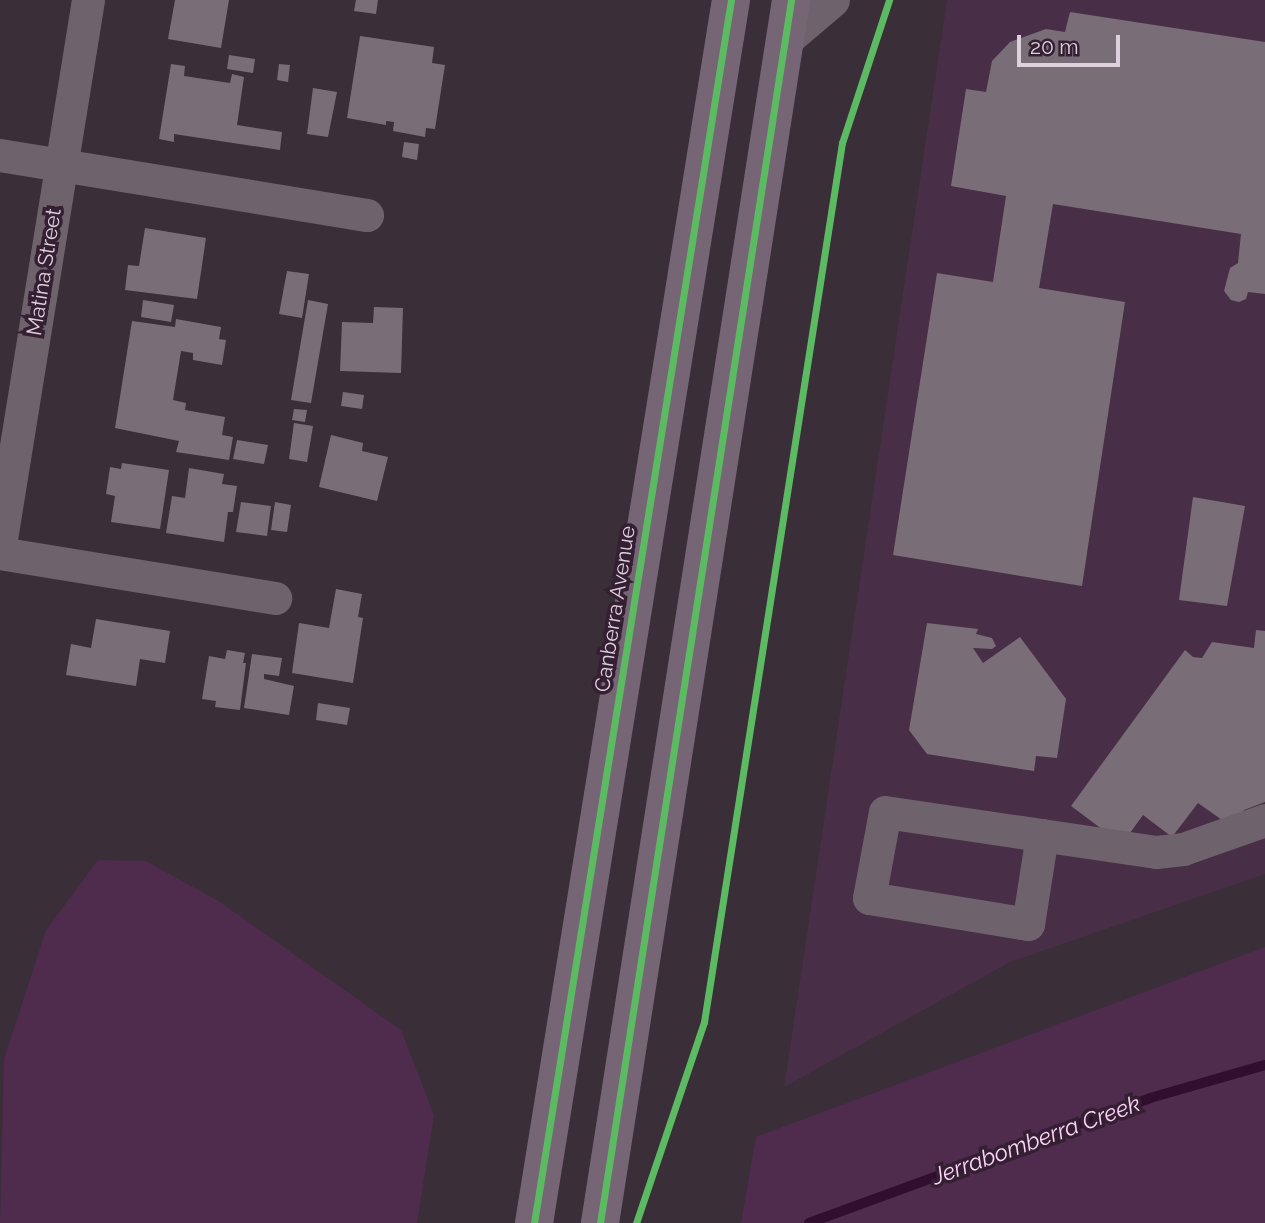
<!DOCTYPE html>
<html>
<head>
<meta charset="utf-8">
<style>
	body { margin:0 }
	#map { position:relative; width:1265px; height:1223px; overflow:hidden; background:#3a2e39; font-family:Raleway,sans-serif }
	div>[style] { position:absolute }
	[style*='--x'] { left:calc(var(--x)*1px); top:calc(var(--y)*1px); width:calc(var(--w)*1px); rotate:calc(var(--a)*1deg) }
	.built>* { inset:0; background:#482e46 }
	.green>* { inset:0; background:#4f2c4d }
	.stream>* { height:10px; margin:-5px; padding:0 5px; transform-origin:5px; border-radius:5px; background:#310e2f }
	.building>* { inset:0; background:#796e78 }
	.minor>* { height:33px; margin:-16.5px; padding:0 16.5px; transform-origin:16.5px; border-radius:16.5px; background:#6e636d }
	.highway>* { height:38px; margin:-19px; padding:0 19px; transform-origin:19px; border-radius:19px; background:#766675 }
	.cycleway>* { height:7px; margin:-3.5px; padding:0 3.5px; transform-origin:3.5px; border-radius:3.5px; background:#5cba63 }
	span { translate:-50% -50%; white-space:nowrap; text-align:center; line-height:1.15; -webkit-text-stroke:7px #351f33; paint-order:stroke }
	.street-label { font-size:21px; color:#dfd0dd }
	.water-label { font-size:23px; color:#fdd5f9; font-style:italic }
	.scale { position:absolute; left:1017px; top:35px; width:103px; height:32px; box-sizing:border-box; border:4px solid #dfd0dd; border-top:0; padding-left:9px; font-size:21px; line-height:24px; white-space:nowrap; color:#dfd0dd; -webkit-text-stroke:5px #351f33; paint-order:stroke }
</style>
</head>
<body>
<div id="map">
	<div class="built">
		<i style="clip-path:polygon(947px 0,1265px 0,1265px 874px,1010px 962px,784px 1087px)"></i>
	</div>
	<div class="green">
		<i style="clip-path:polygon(98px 860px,146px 861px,220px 902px,401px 1030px,434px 1115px,417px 1223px,0 1223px,4px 1059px,46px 930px)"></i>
		<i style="clip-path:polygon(1265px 947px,1265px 1223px,741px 1223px,756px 1137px)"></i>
	</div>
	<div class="stream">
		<i style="--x:809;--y:1223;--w:363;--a:-20.1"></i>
		<i style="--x:1150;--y:1098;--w:120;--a:-16"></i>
	</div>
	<div class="building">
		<i style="clip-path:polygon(175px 0,229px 0,221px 48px,168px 39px)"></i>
		<i style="clip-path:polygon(356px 0,378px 0,376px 14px,354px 11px)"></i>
		<i style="clip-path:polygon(1070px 12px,1265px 42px,1265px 294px,1248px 292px,1246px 299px,1239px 302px,1231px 300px,1224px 291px,1230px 268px,1238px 263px,1241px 234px,1053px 204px,1039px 288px,1125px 302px,1082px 586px,893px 555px,937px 273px,993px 282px,1006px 196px,951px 186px,966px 89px,986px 92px,992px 61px,1010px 42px,1046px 29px,1065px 32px)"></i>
		<i style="clip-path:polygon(360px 36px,434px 47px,432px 63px,445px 65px,435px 129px,426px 128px,425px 137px,393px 131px,394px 122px,386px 121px,386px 125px,347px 118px)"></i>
		<i style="clip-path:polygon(229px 55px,255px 59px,253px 73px,227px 69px)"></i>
		<i style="clip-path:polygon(171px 64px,185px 66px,184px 76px,230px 83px,232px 74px,244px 77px,237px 125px,282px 132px,280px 150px,174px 134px,174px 142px,159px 139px)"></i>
		<i style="clip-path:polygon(279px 64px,290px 65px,288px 82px,277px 80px)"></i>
		<i style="clip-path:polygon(313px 88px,337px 92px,328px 137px,307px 134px)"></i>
		<i style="clip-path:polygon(404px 142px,419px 144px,417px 160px,402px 157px)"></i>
		<i style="clip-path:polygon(145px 228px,206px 238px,197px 299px,125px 290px,128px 265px,139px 266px)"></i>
		<i style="clip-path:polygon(287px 271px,309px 274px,302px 318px,279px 314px)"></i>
		<i style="clip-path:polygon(143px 300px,174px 305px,171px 322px,141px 317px)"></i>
		<i style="clip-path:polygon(308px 300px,328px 304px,311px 403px,291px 400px)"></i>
		<i style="clip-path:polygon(374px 307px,403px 308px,401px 373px,340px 371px,342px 322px,373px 323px)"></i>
		<i style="clip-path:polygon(176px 319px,221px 327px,219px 339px,226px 340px,222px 365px,193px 360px,193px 353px,181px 351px,173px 400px,186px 403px,185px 410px,225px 417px,222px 435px,233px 437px,229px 460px,176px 452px,179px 441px,115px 428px,132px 321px,175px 327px)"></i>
		<i style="clip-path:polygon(343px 392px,364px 395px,362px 409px,341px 406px)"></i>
		<i style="clip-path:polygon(294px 409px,307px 410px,305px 422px,292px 420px)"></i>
		<i style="clip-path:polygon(294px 423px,313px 426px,307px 462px,289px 459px)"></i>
		<i style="clip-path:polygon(331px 435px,363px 443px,362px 451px,388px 457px,377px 501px,319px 487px)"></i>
		<i style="clip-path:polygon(237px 440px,268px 445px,264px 464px,233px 459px)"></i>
		<i style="clip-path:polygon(122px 463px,169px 470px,160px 529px,111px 522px,115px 496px,106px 494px,110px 467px,121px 469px)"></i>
		<i style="clip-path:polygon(189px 468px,224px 474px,222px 484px,237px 486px,233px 512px,228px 512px,224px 542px,166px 533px,172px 496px,185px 498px)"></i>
		<i style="clip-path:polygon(1193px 497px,1245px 506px,1227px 606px,1179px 600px)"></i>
		<i style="clip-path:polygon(241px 502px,271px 506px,267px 536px,236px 532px)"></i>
		<i style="clip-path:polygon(275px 502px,291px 505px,287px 532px,271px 530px)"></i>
		<i style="clip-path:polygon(336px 589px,362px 594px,358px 617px,363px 618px,353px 683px,292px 673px,299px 623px,329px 628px)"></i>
		<i style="clip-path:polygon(96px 619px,170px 631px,165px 663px,140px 659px,136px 686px,66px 675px,71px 644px,91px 648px)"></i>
		<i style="clip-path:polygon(927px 623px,978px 629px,976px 634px,992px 638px,996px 646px,992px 649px,973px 648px,983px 663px,1020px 637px,1066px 699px,1057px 758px,1036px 756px,1034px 771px,927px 754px,909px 730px)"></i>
		<i style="clip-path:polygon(1256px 630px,1265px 631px,1265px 802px,1244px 810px,1232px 827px,1198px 803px,1172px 837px,1143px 815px,1122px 844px,1071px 806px,1185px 650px,1193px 657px,1202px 658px,1212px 642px,1254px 648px)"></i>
		<i style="clip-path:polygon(227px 650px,245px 653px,243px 663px,246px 663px,240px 710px,215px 707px,216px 701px,202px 699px,209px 656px,225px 659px)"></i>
		<i style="clip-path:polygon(252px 654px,282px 658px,279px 676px,264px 674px,264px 679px,294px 686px,289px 715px,244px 708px)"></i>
		<i style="clip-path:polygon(318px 703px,350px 708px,347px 725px,316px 720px)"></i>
	</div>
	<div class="minor">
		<i style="--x:785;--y:41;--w:63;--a:-40.5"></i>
		<i style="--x:0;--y:155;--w:372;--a:9.3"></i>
		<i style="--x:0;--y:545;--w:552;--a:-80.83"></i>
		<i style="--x:0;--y:553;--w:279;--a:9.3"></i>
		<i style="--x:1042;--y:835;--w:90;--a:98.9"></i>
		<i style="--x:1028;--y:924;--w:161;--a:-170.7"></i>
		<i style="--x:869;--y:898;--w:87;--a:-79.5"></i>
		<i style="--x:885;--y:812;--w:274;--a:8.4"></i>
		<i style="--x:1156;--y:852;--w:27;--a:-6"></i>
		<i style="--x:1183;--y:849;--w:87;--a:-19.5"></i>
	</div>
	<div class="highway">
		<i style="--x:534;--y:1223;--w:1239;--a:-80.85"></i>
		<i style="--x:600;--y:1223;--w:1238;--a:-81.12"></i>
	</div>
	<div class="cycleway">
		<i style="--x:534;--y:1223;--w:1239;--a:-80.85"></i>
		<i style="--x:600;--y:1223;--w:1238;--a:-81.12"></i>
		<i style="--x:636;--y:1223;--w:212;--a:-71.3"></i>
		<i style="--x:704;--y:1022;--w:890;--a:-81.08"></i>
		<i style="--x:842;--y:143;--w:151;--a:-71.8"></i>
	</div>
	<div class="street-label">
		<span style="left:44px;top:272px;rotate:-81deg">Matina Street</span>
		<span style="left:615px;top:609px;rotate:-81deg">Canberra Avenue</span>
	</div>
	<div class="water-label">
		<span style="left:1036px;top:1140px;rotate:-20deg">Jerrabomberra Creek</span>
	</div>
	<div class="scale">20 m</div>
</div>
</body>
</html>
